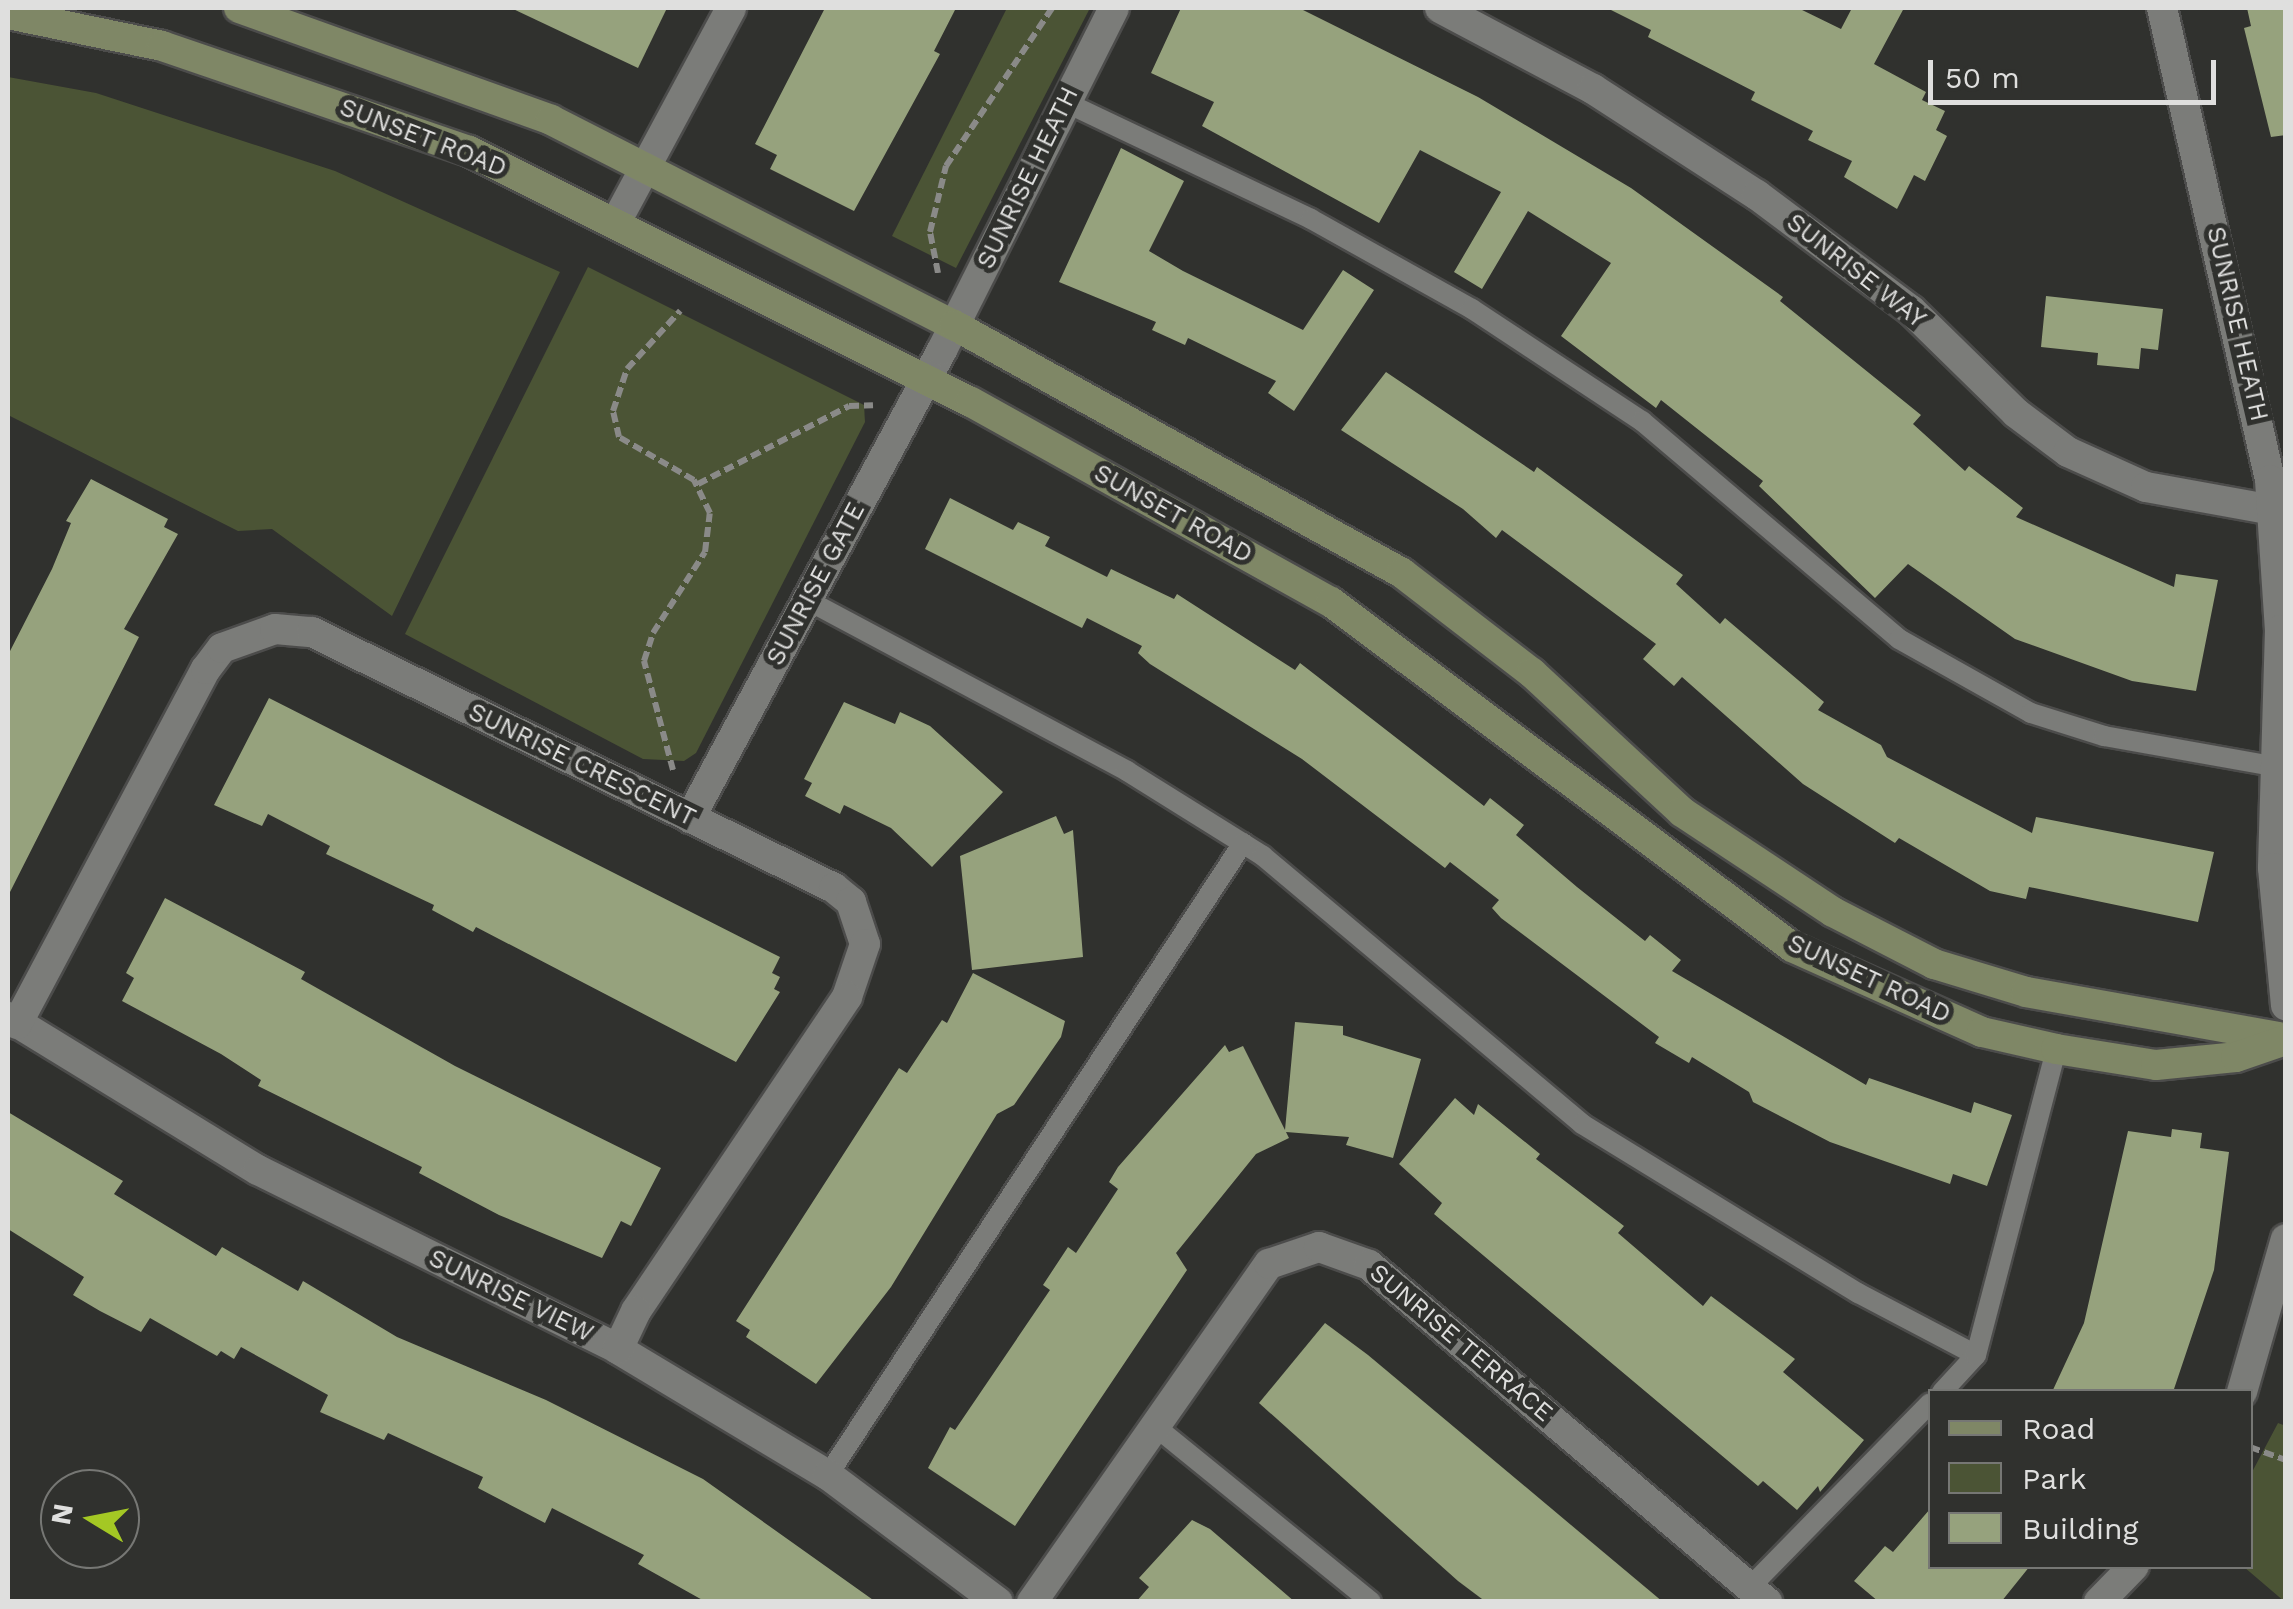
<!DOCTYPE html>
<html>
<head>
<meta charset="utf-8">
<style>
	body { margin:0 }
	#map { position:relative; width:2293px; height:1609px; overflow:hidden; background:#30312e; font-family:"Work Sans",sans-serif }
	div>[style] { position:absolute }
	[style*='--x'] { left:calc(var(--x)*1px); top:calc(var(--y)*1px); width:calc(var(--w)*1px); rotate:calc(var(--a)*1deg) }
	.green>* { inset:0; background:#4b5435 }
	.building>* { inset:0; background:#96a27d }
	.path>* { height:6px; margin-top:-3px; transform-origin:0; background:repeating-linear-gradient(90deg,#8a8a88 0 10px,transparent 0 15px) }
	.roads { filter:drop-shadow(2px 0 #4c4c4b) drop-shadow(-2px 0 #4c4c4b) drop-shadow(0 2px #4c4c4b) drop-shadow(0 -2px #4c4c4b) }
	.lane>* { height:20px; margin:-10px; padding:0 10px; transform-origin:10px; border-radius:10px; background:#7b7c79 }
	.street>* { height:30px; margin:-15px; padding:0 15px; transform-origin:15px; border-radius:15px; background:#7b7c79 }
	.secondary>* { height:30px; margin:-15px; padding:0 15px; transform-origin:15px; border-radius:15px; background:#7f8766 }
	span { translate:-50% -50%; white-space:nowrap; text-align:center; line-height:1.15; -webkit-text-stroke:10px #30312e; paint-order:stroke }
	.street-label { font-size:25px; color:#dfdfde }
	.frame { position:absolute; inset:0; border:10px solid #dfdfde; pointer-events:none }
	.legend { position:absolute; left:1928px; top:1389px; width:325px; height:180px; box-sizing:border-box; background:#30312e; border:2px solid #767774; margin:0; padding:12px 18px; list-style:none; font-size:30px; color:#dfdfde }
	.legend li { display:flex; align-items:center; gap:20px; height:50px }
	.legend b { width:50px; border:2px solid #767774 }
	.north { position:absolute; left:40px; top:1469px; width:100px; height:100px; box-sizing:border-box; background:#30312e; border:2px solid #767774; border-radius:50%; rotate:280deg; font-size:28px; font-weight:700; line-height:40px; text-align:center; color:#dfdfde }
	.north::after { content:''; display:block; margin:auto; width:35px; height:45px; background:#a4c824; clip-path:polygon(50% 0,100% 100%,50% 72%,0 100%) }
	.scale { position:absolute; left:1928px; top:60px; width:288px; height:45px; box-sizing:border-box; border:5px solid #dfdfde; border-top:0; padding-left:12px; font-size:30px; line-height:35px; white-space:nowrap; color:#dfdfde; -webkit-text-stroke:8px #30312e; paint-order:stroke }
</style>
</head>
<body>
<div id="map">
	<div class="green">
		<i style="clip-path:polygon(1007px 8px,1090px 8px,956px 268px,892px 236px)"></i>
		<i style="clip-path:polygon(8px 77px,96px 93px,335px 171px,560px 272px,392px 616px,272px 529px,238px 531px,8px 415px)"></i>
		<i style="clip-path:polygon(588px 267px,864px 405px,865px 422px,696px 753px,684px 761px,643px 759px,405px 634px)"></i>
		<i style="clip-path:polygon(2278px 1423px,2286px 1426px,2285px 1602px,2244px 1567px,2250px 1566px,2251px 1474px)"></i>
	</div>
	<div class="building">
		<i style="clip-path:polygon(511px 8px,667px 8px,638px 68px)"></i>
		<i style="clip-path:polygon(825px 8px,956px 8px,934px 51px,940px 54px,854px 211px,770px 169px,777px 155px,755px 144px)"></i>
		<i style="clip-path:polygon(1181px 8px,1299px 8px,1478px 97px,1631px 188px,1783px 297px,1780px 301px,1921px 415px,1913px 424px,1965px 471px,1969px 466px,2023px 508px,2016px 517px,2174px 587px,2176px 574px,2218px 580px,2196px 691px,2132px 681px,2015px 639px,1908px 564px,1875px 598px,1759px 486px,1763px 481px,1661px 400px,1656px 408px,1561px 336px,1611px 263px,1528px 211px,1482px 289px,1454px 272px,1501px 192px,1420px 150px,1379px 223px,1202px 126px,1214px 102px,1151px 73px)"></i>
		<i style="clip-path:polygon(1607px 8px,1798px 8px,1841px 29px,1852px 8px,1904px 8px,1874px 64px,1926px 92px,1922px 100px,1945px 111px,1936px 130px,1947px 136px,1925px 181px,1914px 175px,1897px 209px,1844px 177px,1852px 161px,1808px 140px,1813px 131px,1751px 100px,1755px 92px,1648px 37px,1651px 30px)"></i>
		<i style="clip-path:polygon(2247px 8px,2286px 8px,2286px 135px,2271px 137px,2244px 28px,2251px 26px)"></i>
		<i style="clip-path:polygon(1121px 148px,1184px 181px,1149px 251px,1183px 271px,1303px 330px,1343px 270px,1374px 290px,1294px 411px,1268px 393px,1276px 381px,1188px 338px,1185px 345px,1152px 330px,1156px 322px,1059px 282px)"></i>
		<i style="clip-path:polygon(2046px 296px,2163px 309px,2158px 350px,2141px 348px,2139px 369px,2097px 365px,2098px 353px,2041px 347px)"></i>
		<i style="clip-path:polygon(1386px 372px,1534px 472px,1537px 467px,1683px 575px,1676px 584px,1720px 624px,1725px 618px,1824px 702px,1818px 710px,1881px 745px,1887px 757px,2032px 833px,2036px 817px,2214px 852px,2198px 922px,2029px 887px,2026px 899px,1990px 891px,1899px 838px,1895px 843px,1803px 784px,1682px 677px,1674px 686px,1643px 659px,1656px 644px,1502px 530px,1496px 538px,1463px 509px,1341px 430px)"></i>
		<i style="clip-path:polygon(91px 479px,168px 519px,164px 527px,178px 534px,124px 629px,139px 637px,8px 896px,8px 655px,52px 569px,71px 523px,66px 521px)"></i>
		<i style="clip-path:polygon(950px 498px,1013px 530px,1018px 522px,1050px 537px,1045px 546px,1107px 577px,1111px 569px,1174px 599px,1177px 594px,1295px 670px,1300px 663px,1484px 806px,1490px 798px,1524px 825px,1516px 835px,1577px 887px,1645px 941px,1650px 935px,1681px 960px,1672px 971px,1866px 1085px,1869px 1078px,1971px 1113px,1974px 1102px,2012px 1115px,1987px 1186px,1953px 1174px,1950px 1184px,1830px 1142px,1753px 1102px,1749px 1092px,1692px 1057px,1689px 1063px,1655px 1043px,1659px 1037px,1501px 918px,1492px 908px,1499px 900px,1450px 862px,1445px 868px,1302px 759px,1150px 664px,1138px 653px,1142px 646px,1087px 618px,1082px 628px,925px 549px)"></i>
		<i style="clip-path:polygon(269px 698px,780px 957px,772px 973px,780px 977px,774px 989px,780px 992px,736px 1062px,476px 927px,473px 932px,432px 910px,434px 905px,326px 854px,330px 846px,268px 814px,262px 826px,214px 805px)"></i>
		<i style="clip-path:polygon(844px 702px,895px 724px,900px 712px,930px 726px,1003px 792px,932px 867px,891px 828px,844px 805px,840px 814px,805px 796px,812px 783px,804px 779px)"></i>
		<i style="clip-path:polygon(1056px 816px,1064px 834px,1073px 830px,1083px 957px,972px 970px,960px 856px)"></i>
		<i style="clip-path:polygon(165px 898px,305px 972px,301px 979px,455px 1066px,661px 1168px,631px 1226px,621px 1221px,602px 1258px,499px 1215px,419px 1173px,422px 1167px,258px 1086px,261px 1080px,221px 1054px,122px 1001px,134px 978px,126px 973px)"></i>
		<i style="clip-path:polygon(973px 973px,1065px 1021px,1061px 1037px,1014px 1105px,997px 1114px,891px 1287px,816px 1384px,746px 1337px,750px 1330px,736px 1321px,899px 1068px,907px 1073px,942px 1020px,947px 1023px)"></i>
		<i style="clip-path:polygon(1295px 1022px,1343px 1026px,1343px 1035px,1421px 1059px,1393px 1158px,1346px 1145px,1349px 1137px,1286px 1132px,1289px 1138px,1256px 1154px,1176px 1253px,1187px 1270px,1015px 1526px,928px 1468px,950px 1427px,955px 1430px,1050px 1290px,1043px 1285px,1068px 1247px,1076px 1253px,1118px 1189px,1109px 1182px,1118px 1167px,1225px 1045px,1229px 1052px,1243px 1046px,1285px 1130px)"></i>
		<i style="clip-path:polygon(1455px 1098px,1474px 1115px,1478px 1104px,1540px 1154px,1536px 1159px,1624px 1226px,1618px 1233px,1703px 1306px,1711px 1296px,1795px 1359px,1783px 1372px,1864px 1440px,1820px 1492px,1818px 1486px,1797px 1510px,1763px 1481px,1758px 1486px,1434px 1214px,1442px 1203px,1399px 1164px)"></i>
		<i style="clip-path:polygon(8px 1112px,123px 1181px,114px 1194px,216px 1256px,222px 1247px,298px 1291px,303px 1281px,397px 1337px,546px 1400px,703px 1479px,876px 1602px,706px 1602px,638px 1564px,644px 1555px,552px 1508px,545px 1523px,478px 1488px,483px 1477px,388px 1433px,384px 1440px,320px 1412px,328px 1395px,241px 1347px,234px 1359px,221px 1351px,217px 1356px,150px 1318px,141px 1332px,100px 1311px,73px 1295px,84px 1277px,8px 1229px)"></i>
		<i style="clip-path:polygon(2172px 1129px,2202px 1133px,2200px 1148px,2229px 1152px,2214px 1270px,2173px 1392px,2052px 1392px,2084px 1323px,2128px 1131px,2171px 1137px)"></i>
		<i style="clip-path:polygon(1325px 1323px,1368px 1355px,1663px 1602px,1486px 1602px,1458px 1581px,1259px 1403px)"></i>
		<i style="clip-path:polygon(1930px 1509px,1930px 1566px,2030px 1566px,2001px 1602px,1879px 1602px,1854px 1581px,1885px 1546px,1893px 1552px)"></i>
		<i style="clip-path:polygon(1192px 1520px,1210px 1529px,1295px 1602px,1136px 1602px,1149px 1587px,1139px 1578px)"></i>
	</div>
	<div class="path">
		<i style="--x:938;--y:273;--w:42;--a:-101"></i>
		<i style="--x:930;--y:232;--w:68;--a:-76.4"></i>
		<i style="--x:946;--y:166;--w:190;--a:-56.1"></i>
		<i style="--x:698;--y:484;--w:170;--a:-27.3"></i>
		<i style="--x:849;--y:406;--w:24;--a:-2"></i>
		<i style="--x:673;--y:770;--w:113;--a:-104.9"></i>
		<i style="--x:644;--y:661;--w:29;--a:-72"></i>
		<i style="--x:653;--y:633;--w:96;--a:-57.3"></i>
		<i style="--x:705;--y:552;--w:39;--a:-83"></i>
		<i style="--x:710;--y:513;--w:37;--a:-116"></i>
		<i style="--x:694;--y:480;--w:86;--a:-150.2"></i>
		<i style="--x:619;--y:437;--w:27;--a:-103"></i>
		<i style="--x:613;--y:411;--w:44;--a:-71.6"></i>
		<i style="--x:627;--y:369;--w:79;--a:-47.6"></i>
		<i style="--x:2250;--y:1447;--w:38;--a:20"></i>
	</div>
	<div class="roads">
		<div class="lane">
			<i style="--x:1065;--y:102;--w:272;--a:25.4"></i>
			<i style="--x:1311;--y:219;--w:184;--a:29.2"></i>
			<i style="--x:1472;--y:309;--w:204;--a:33.4"></i>
			<i style="--x:1642;--y:421;--w:337;--a:40.3"></i>
			<i style="--x:1899;--y:639;--w:151;--a:29.3"></i>
			<i style="--x:2031;--y:713;--w:77;--a:17.5"></i>
			<i style="--x:2104;--y:736;--w:171;--a:10.1"></i>
			<i style="--x:807;--y:600;--w:363;--a:28.1"></i>
			<i style="--x:1127;--y:771;--w:160;--a:32"></i>
			<i style="--x:1263;--y:856;--w:417;--a:40"></i>
			<i style="--x:1582;--y:1124;--w:324;--a:31.5"></i>
			<i style="--x:1858;--y:1293;--w:133;--a:27.7"></i>
			<i style="--x:1942;--y:1392;--w:50;--a:-47.4"></i>
			<i style="--x:1976;--y:1355;--w:316;--a:-75.3"></i>
			<i style="--x:1156;--y:1427;--w:277;--a:39.1"></i>
			<i style="--x:828;--y:1475;--w:756;--a:-56.71"></i>
			<i style="--x:1750;--y:1587;--w:257;--a:-45.6"></i>
		</div>
		<div class="street">
			<i style="--x:1440;--y:8;--w:173;--a:27.9"></i>
			<i style="--x:1593;--y:89;--w:195;--a:32.9"></i>
			<i style="--x:1757;--y:195;--w:192;--a:36.8"></i>
			<i style="--x:1911;--y:310;--w:147;--a:44.4"></i>
			<i style="--x:2016;--y:413;--w:65;--a:36.9"></i>
			<i style="--x:2068;--y:452;--w:85;--a:24.2"></i>
			<i style="--x:2146;--y:487;--w:129;--a:10.3"></i>
			<i style="--x:2162;--y:8;--w:484;--a:77.1"></i>
			<i style="--x:2270;--y:480;--w:150;--a:86.2"></i>
			<i style="--x:2280;--y:630;--w:238;--a:91.7"></i>
			<i style="--x:2273;--y:868;--w:138;--a:84.6"></i>
			<i style="--x:616;--y:222;--w:243;--a:-61.7"></i>
			<i style="--x:690;--y:818;--w:532;--a:-61.7"></i>
			<i style="--x:942;--y:350;--w:383;--a:-63.3"></i>
			<i style="--x:8;--y:1017;--w:293;--a:31.5"></i>
			<i style="--x:258;--y:1170;--w:402;--a:26.4"></i>
			<i style="--x:618;--y:1349;--w:245;--a:31"></i>
			<i style="--x:828;--y:1475;--w:212;--a:36.8"></i>
			<i style="--x:17;--y:1024;--w:402;--a:-62"></i>
			<i style="--x:206;--y:669;--w:26;--a:-53"></i>
			<i style="--x:222;--y:648;--w:56;--a:-19.7"></i>
			<i style="--x:275;--y:629;--w:37;--a:5"></i>
			<i style="--x:312;--y:632;--w:581;--a:26.12"></i>
			<i style="--x:834;--y:888;--w:22;--a:39"></i>
			<i style="--x:851;--y:902;--w:44;--a:71.6"></i>
			<i style="--x:865;--y:944;--w:56;--a:108.8"></i>
			<i style="--x:847;--y:997;--w:378;--a:123.9"></i>
			<i style="--x:636;--y:1311;--w:42;--a:115.3"></i>
			<i style="--x:2242;--y:1392;--w:159;--a:-74"></i>
			<i style="--x:1032;--y:1602;--w:413;--a:-55"></i>
			<i style="--x:1269;--y:1264;--w:53;--a:-18.8"></i>
			<i style="--x:1319;--y:1247;--w:53;--a:19.8"></i>
			<i style="--x:1369;--y:1265;--w:522;--a:40.26"></i>
			<i style="--x:2099;--y:1602;--w:50;--a:-45.8"></i>
		</div>
		<div class="secondary">
			<i style="--x:239;--y:8;--w:331;--a:19.7"></i>
			<i style="--x:551;--y:120;--w:452;--a:27"></i>
			<i style="--x:954;--y:325;--w:512;--a:28.97"></i>
			<i style="--x:1402;--y:573;--w:164;--a:37.6"></i>
			<i style="--x:1532;--y:673;--w:205;--a:42.8"></i>
			<i style="--x:1682;--y:812;--w:181;--a:33.5"></i>
			<i style="--x:1833;--y:912;--w:114;--a:27.2"></i>
			<i style="--x:1934;--y:964;--w:96;--a:16.9"></i>
			<i style="--x:2026;--y:992;--w:256;--a:10.1"></i>
			<i style="--x:8;--y:14;--w:157;--a:11.7"></i>
			<i style="--x:162;--y:46;--w:324;--a:18.9"></i>
			<i style="--x:469;--y:151;--w:561;--a:26.57"></i>
			<i style="--x:971;--y:402;--w:412;--a:29.1"></i>
			<i style="--x:1331;--y:602;--w:576;--a:36.81"></i>
			<i style="--x:1792;--y:947;--w:208;--a:24.1"></i>
			<i style="--x:1982;--y:1032;--w:76;--a:12.9"></i>
			<i style="--x:2056;--y:1049;--w:101;--a:9.1"></i>
			<i style="--x:2156;--y:1065;--w:80;--a:-5.7"></i>
			<i style="--x:2236;--y:1057;--w:53;--a:-18.8"></i>
		</div>
	</div>
	<div class="street-label">
		<span style="left:423px;top:138px;rotate:21deg">SUNSET ROAD</span>
		<span style="left:1028px;top:178px;rotate:-64deg">SUNRISE HEATH</span>
		<span style="left:1856px;top:271px;rotate:38deg">SUNRISE WAY</span>
		<span style="left:2237px;top:324px;rotate:77deg">SUNRISE HEATH</span>
		<span style="left:1173px;top:514px;rotate:29deg">SUNSET ROAD</span>
		<span style="left:816px;top:584px;rotate:-62deg">SUNRISE GATE</span>
		<span style="left:582px;top:765px;rotate:26deg">SUNRISE CRESCENT</span>
		<span style="left:1869px;top:979px;rotate:25deg">SUNSET ROAD</span>
		<span style="left:511px;top:1296px;rotate:26deg">SUNRISE VIEW</span>
		<span style="left:1461px;top:1343px;rotate:40deg">SUNRISE TERRACE</span>
	</div>
	<div class="frame"></div>
	<ul class="legend">
	<li><b style="height:12px;background:#7f8766"></b>Road</li>
	<li><b style="height:28px;background:#4b5435"></b>Park</li>
	<li><b style="height:28px;background:#96a27d"></b>Building</li>
	</ul>
	<div class="north">N</div>
	<div class="scale">50 m</div>
</div>
</body>
</html>
